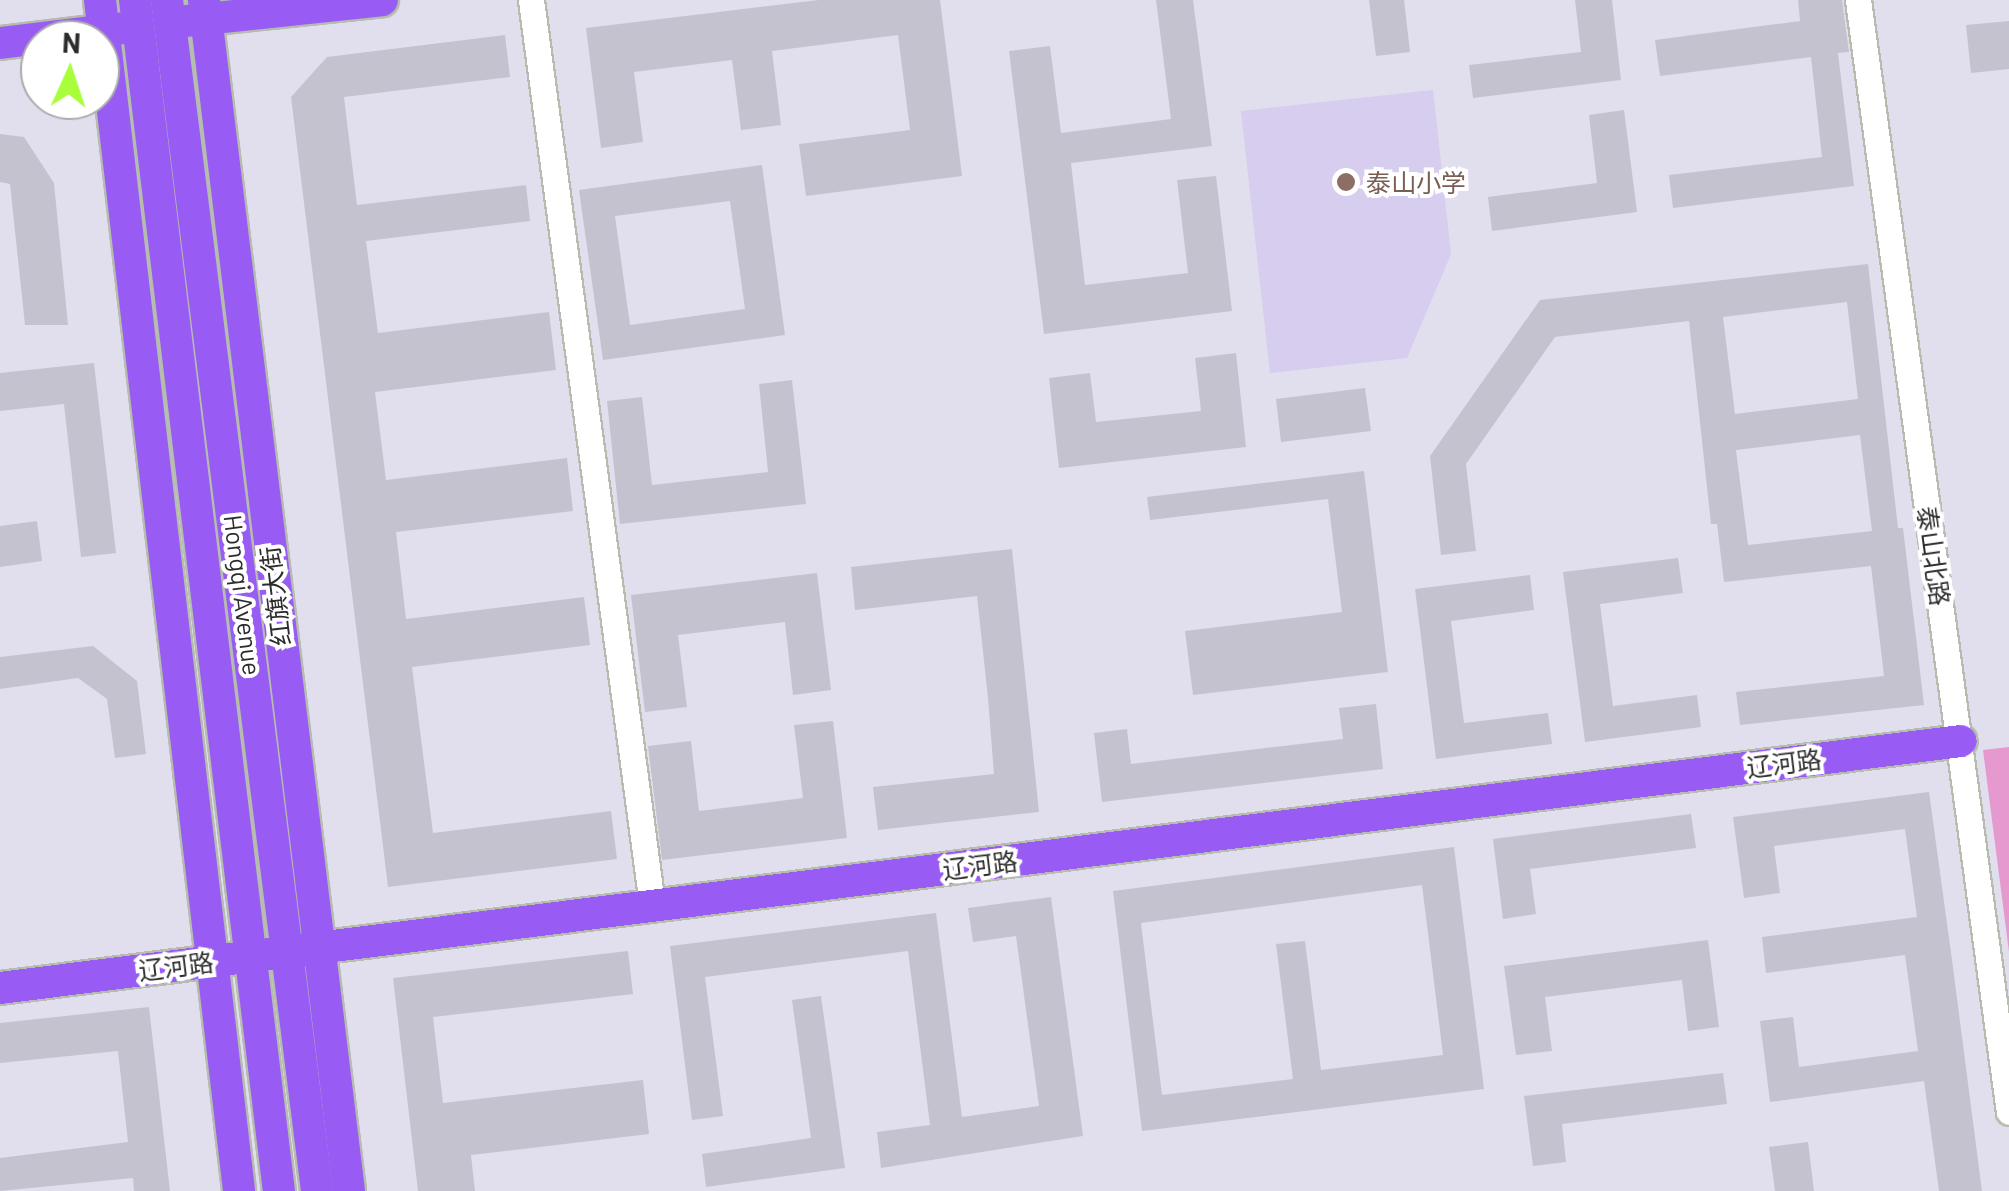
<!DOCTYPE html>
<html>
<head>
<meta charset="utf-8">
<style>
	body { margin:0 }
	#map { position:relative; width:2009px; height:1191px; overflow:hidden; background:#e1deee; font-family:Barlow,"Noto Sans SC",sans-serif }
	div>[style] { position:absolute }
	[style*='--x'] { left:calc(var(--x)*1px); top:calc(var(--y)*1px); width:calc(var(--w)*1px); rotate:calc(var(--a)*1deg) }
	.education>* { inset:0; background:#d7cdef }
	.green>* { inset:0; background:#e599cf }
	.building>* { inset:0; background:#c5c2d0 }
	.roads { filter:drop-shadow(2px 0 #b6bcae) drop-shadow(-2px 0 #b6bcae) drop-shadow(0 2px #b6bcae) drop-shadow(0 -2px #b6bcae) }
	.minor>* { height:25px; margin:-12.5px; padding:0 12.5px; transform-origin:12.5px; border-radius:12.5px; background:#fff }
	.major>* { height:32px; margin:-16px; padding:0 16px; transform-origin:16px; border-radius:16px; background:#985cf4 }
	.dots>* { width:28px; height:28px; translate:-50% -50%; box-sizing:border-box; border:5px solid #fff; border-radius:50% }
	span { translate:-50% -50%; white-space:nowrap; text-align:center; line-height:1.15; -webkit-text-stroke:8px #fff; paint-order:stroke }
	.education-label { font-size:25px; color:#785e54 }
	.left { translate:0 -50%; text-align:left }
	.street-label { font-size:25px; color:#2c2c2c }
	.north { position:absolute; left:20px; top:20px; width:100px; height:100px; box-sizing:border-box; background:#fff; border:2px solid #ababab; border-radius:50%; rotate:3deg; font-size:28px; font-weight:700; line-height:40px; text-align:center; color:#2c2c2c }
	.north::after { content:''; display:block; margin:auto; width:35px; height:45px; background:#a8fe3a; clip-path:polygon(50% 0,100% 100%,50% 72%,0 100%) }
</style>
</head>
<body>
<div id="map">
	<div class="education">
		<i style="clip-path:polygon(1433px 90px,1451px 254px,1407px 358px,1270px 373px,1241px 111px)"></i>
	</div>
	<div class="green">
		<i style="clip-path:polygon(2009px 747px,2009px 952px,1983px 750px)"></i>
	</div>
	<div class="building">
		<i style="clip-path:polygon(819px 0,940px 0,962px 176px,806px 196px,799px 144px,910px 130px,898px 35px,772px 51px,781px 125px,741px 130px,732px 60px,634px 72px,643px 142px,601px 148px,586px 28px)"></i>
		<i style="clip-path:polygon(1156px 0,1193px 0,1212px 146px,1071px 163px,1085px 285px,1188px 273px,1177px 180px,1216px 176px,1232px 311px,1044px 334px,1009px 51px,1050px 46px,1061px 133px,1171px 119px)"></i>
		<i style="clip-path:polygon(1369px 0,1404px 0,1410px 52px,1376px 56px)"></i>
		<i style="clip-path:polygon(1575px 0,1612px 0,1621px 80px,1473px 98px,1469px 65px,1581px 52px)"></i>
		<i style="clip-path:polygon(1798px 0,1842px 0,1849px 52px,1838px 53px,1854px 186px,1673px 208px,1669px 175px,1822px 157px,1811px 57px,1660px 76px,1655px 40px,1800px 21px)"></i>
		<i style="clip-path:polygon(2009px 21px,2009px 69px,1971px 73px,1966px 25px)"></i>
		<i style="clip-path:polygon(505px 35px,510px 77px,344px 97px,357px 205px,526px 185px,530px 221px,366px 241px,378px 333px,549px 312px,556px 370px,375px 392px,386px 480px,567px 458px,573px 511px,396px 532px,406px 619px,584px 597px,590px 645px,412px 667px,433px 833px,611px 811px,617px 859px,388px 887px,291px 97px,327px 57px)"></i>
		<i style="clip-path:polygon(1624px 110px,1637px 212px,1492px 231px,1488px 197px,1597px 183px,1589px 115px)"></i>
		<i style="clip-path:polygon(0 134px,24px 137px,54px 183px,68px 325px,25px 325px,10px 184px,0 182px)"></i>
		<i style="clip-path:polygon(evenodd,762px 165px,785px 335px,603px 360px,579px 190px,762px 165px,730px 201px,745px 309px,630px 325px,615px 216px,730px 201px)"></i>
		<i style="clip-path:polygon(evenodd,1868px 264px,1898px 528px,1903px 528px,1924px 705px,1740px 725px,1736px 692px,1884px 676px,1871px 566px,1724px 582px,1717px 524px,1711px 524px,1689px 321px,1555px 337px,1466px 464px,1476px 551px,1441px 555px,1430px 456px,1540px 300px,1868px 264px,1847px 302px,1858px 399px,1735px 414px,1723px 317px,1847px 302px,1868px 264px,1860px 435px,1872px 531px,1748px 545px,1736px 450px,1860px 435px)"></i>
		<i style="clip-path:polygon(1236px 353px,1246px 447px,1059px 468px,1049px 378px,1090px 373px,1096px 422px,1201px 411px,1195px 358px)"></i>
		<i style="clip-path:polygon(94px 363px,116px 553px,81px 557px,64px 404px,0 411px,0 373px)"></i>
		<i style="clip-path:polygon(792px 380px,806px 504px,620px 524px,607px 401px,642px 397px,652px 485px,768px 472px,759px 384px)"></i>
		<i style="clip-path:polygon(1365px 388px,1371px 431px,1281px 442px,1276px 399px)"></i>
		<i style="clip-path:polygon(1364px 471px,1388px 672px,1193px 695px,1185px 631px,1342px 612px,1328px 499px,1150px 520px,1147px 497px)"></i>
		<i style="clip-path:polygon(37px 521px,42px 561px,0 567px,0 526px)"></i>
		<i style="clip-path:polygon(1012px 549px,1039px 812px,878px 830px,873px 787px,994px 774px,988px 698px,977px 596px,855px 610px,851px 567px)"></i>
		<i style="clip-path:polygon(1678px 558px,1683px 593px,1600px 604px,1613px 706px,1697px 695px,1701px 727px,1585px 742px,1563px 572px)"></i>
		<i style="clip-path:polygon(817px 573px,831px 690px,793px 695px,785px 622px,678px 635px,687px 707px,645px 712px,631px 595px)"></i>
		<i style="clip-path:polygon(1530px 575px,1534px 610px,1451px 621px,1464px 723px,1548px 713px,1552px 744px,1436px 759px,1415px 589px)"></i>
		<i style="clip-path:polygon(93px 646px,137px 681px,146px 754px,115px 758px,107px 699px,78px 678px,0 689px,0 657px)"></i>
		<i style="clip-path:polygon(1376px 704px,1383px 769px,1102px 802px,1094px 733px,1127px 729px,1131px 764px,1343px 739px,1339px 708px)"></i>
		<i style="clip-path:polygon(833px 721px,847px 838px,662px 860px,648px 746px,691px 741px,699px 811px,803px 798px,794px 725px)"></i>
		<i style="clip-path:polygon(1929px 792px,1952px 960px,1982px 1191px,1939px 1191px,1924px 1081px,1770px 1102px,1760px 1021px,1793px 1017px,1799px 1067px,1918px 1051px,1905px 955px,1766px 973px,1762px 937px,1917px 917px,1905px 829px,1774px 846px,1780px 893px,1744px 898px,1733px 817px)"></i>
		<i style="clip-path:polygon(1691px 814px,1696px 848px,1530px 869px,1536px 914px,1503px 919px,1493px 839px)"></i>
		<i style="clip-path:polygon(evenodd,1454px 847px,1484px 1089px,1142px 1131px,1113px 891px,1454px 847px,1422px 885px,1443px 1055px,1321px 1070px,1305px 941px,1276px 944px,1293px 1079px,1162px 1095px,1141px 923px,1422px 885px)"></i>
		<i style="clip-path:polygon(1051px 897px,1083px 1136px,881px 1168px,877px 1132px,930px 1125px,908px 951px,705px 977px,723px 1116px,692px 1120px,670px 946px,936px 913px,962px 1117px,1039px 1106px,1016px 936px,973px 942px,968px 908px)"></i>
		<i style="clip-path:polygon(1708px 940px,1719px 1027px,1688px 1031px,1682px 980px,1545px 997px,1552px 1051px,1516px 1055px,1504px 966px)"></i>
		<i style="clip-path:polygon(628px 951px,633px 994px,433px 1017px,443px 1103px,643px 1080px,649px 1134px,471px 1155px,475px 1191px,418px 1191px,393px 978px)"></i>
		<i style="clip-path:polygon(821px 996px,845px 1168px,706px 1187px,702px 1154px,811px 1138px,792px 1000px)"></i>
		<i style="clip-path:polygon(149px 1007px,170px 1191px,134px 1191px,133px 1178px,0 1191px,0 1158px,128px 1142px,118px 1051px,0 1063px,0 1023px)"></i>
		<i style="clip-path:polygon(1723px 1073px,1727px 1104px,1562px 1124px,1566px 1162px,1533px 1166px,1524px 1096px)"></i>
		<i style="clip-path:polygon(1808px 1142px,1814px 1191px,1775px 1191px,1769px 1147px)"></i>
	</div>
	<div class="roads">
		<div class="minor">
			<i style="--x:531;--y:0;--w:897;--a:82.38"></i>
			<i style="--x:1858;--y:0;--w:1122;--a:82.27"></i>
		</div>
		<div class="major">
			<i style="--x:100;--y:0;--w:1199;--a:83.34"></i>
			<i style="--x:135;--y:0;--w:1200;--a:83.11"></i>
			<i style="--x:167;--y:0;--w:1200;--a:82.82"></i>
			<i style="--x:204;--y:0;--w:1200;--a:83.06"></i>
			<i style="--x:187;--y:21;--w:196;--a:-6.1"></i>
			<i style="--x:0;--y:43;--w:125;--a:-6.9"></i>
			<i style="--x:0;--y:988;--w:1976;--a:-7.18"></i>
		</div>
	</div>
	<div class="dots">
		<i style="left:1346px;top:182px;background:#8d6e63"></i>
	</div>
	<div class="education-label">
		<span class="left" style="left:1366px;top:182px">泰山小学</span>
	</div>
	<div class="street-label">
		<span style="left:1934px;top:556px;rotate:82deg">泰山北路</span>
		<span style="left:243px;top:595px;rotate:83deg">Hongqi Avenue</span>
		<span style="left:275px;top:596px;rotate:-97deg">红旗大街</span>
		<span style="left:1784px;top:763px;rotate:-7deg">辽河路</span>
		<span style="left:980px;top:865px;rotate:-7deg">辽河路</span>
		<span style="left:176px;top:966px;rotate:-7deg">辽河路</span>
	</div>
	<div class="north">N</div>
</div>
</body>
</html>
